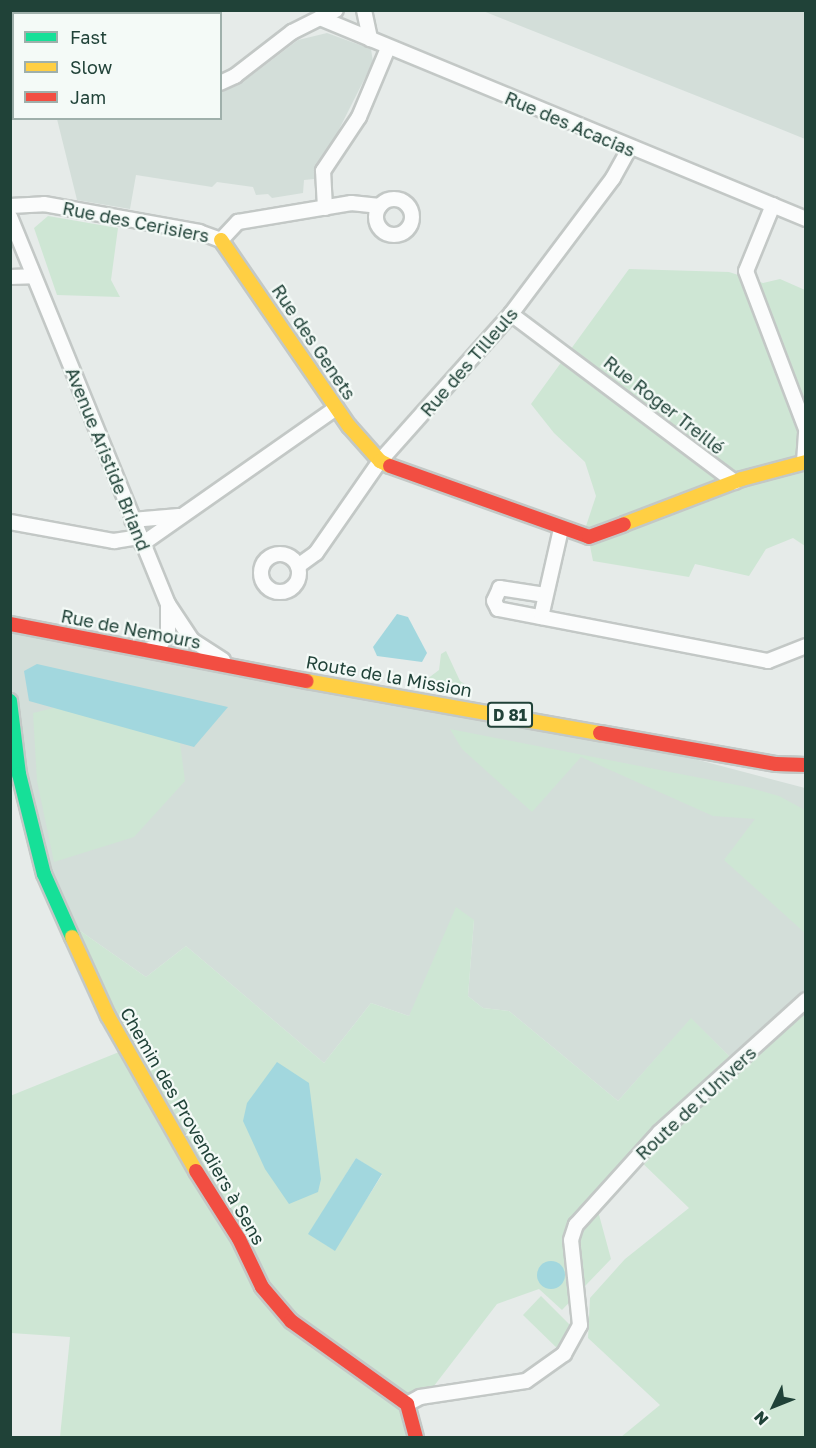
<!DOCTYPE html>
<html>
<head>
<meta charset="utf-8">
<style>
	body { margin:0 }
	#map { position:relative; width:816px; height:1448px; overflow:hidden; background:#e6ebe9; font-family:"Golos Text",sans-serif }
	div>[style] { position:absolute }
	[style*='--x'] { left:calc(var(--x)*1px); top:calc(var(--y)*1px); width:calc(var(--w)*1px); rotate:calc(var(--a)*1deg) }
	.built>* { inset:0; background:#d3ded9 }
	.green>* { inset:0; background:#cee6d4 }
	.water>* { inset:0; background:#a2d7de }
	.round { border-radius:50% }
	.roads { filter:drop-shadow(2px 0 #c3c8c6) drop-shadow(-2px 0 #c3c8c6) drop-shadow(0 2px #c3c8c6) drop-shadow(0 -2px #c3c8c6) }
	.street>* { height:14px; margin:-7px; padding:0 7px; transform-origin:7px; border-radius:7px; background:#fbfcfc }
	.street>.ring { margin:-7px; padding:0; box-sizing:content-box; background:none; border:14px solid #fbfcfc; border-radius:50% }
	.fast>* { height:14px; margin:-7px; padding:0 7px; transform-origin:7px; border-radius:7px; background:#16e098 }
	.slow>* { height:14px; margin:-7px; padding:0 7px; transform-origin:7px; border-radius:7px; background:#ffcf43 }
	.jam>* { height:14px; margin:-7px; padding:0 7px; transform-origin:7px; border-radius:7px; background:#f24e42 }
	span { translate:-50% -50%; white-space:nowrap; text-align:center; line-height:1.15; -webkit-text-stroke:4.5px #f4faf7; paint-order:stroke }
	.shield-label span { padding:2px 4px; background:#f4faf7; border:2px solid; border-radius:4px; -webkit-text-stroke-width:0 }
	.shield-label { font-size:16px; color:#204238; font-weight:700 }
	.street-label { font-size:18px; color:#204238 }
	.frame { position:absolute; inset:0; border:12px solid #204238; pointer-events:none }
	.legend { position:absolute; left:12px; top:12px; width:210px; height:108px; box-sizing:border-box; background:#f4faf7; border:2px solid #9fb0ab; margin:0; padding:8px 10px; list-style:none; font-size:18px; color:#204238 }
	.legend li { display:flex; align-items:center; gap:12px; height:30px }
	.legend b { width:30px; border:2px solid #9fb0ab }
	.north { position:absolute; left:744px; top:1376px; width:60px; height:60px; -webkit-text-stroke:4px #f4faf7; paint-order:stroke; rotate:227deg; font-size:16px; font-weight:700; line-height:24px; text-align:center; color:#204238 }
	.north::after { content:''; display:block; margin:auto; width:21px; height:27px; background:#204238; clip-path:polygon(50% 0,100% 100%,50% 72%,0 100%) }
</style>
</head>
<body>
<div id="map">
	<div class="built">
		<i style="clip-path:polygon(483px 11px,805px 11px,805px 139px,773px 126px)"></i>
		<i style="clip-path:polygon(327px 33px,371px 49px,373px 62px,314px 179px,304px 180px,303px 193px,272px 198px,268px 194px,256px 195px,253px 187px,217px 182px,212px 187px,136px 175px,130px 209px,77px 200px,57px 119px,220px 118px,221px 89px,248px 78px,298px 40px)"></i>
		<i style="clip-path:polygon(10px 631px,687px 757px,805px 788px,805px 996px,735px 1062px,691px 1019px,618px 1101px,509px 1011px,483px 1008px,468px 996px,474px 920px,409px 1016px,371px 1003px,324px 1063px,186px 946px,146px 977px,66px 921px,11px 733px)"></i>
	</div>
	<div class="green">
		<i style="clip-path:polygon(48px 216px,118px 228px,111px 280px,120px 297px,57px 295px,34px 228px)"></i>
		<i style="clip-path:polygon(629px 269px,729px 272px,763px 283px,780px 279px,805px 290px,805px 546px,793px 538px,766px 549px,749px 576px,695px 564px,689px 577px,593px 561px,586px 526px,596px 496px,585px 462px,554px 433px,531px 404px)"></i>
		<i style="clip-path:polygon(446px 651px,460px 681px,469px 687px,468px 694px,427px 686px,427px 679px,439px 670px,441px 654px)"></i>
		<i style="clip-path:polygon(78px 702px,178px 728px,185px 781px,134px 837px,54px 862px,37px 781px,33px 713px)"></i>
		<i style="clip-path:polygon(450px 729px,747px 787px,779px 796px,805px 810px,805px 933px,724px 860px,755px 819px,713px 816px,581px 757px,532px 812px,462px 749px)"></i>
		<i style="clip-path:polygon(evenodd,456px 907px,474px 920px,468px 996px,483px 1008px,509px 1011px,618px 1101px,691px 1018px,735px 1062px,805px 996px,805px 1437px,621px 1437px,660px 1405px,588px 1338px,590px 1298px,625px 1259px,689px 1208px,634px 1155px,595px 1200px,611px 1259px,562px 1310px,539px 1289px,497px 1304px,417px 1408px,420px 1437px,60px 1437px,70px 1337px,11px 1333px,10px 1096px,124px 1050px,66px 921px,146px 977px,186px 946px,324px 1063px,371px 1003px,409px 1016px,456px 907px,356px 1158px,382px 1175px,334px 1250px,309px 1234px,356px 1158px)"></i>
		<i style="clip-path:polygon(541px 1296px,575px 1330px,561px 1352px,523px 1315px)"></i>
	</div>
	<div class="water">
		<i style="clip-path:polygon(397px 614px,408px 617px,427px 653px,422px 662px,377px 656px,373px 647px)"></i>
		<i style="clip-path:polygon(37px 664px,228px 707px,194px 747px,29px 701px,24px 671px)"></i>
		<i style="clip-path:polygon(277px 1062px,309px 1083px,321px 1179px,318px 1192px,289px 1204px,265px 1169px,243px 1121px,247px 1103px)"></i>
		<i style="clip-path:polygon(356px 1158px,382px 1174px,335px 1251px,308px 1234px)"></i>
		<i class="round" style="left:537px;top:1261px;width:28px;height:28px"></i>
	</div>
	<div class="roads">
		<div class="street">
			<i style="--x:364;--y:10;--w:30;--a:78"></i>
			<i style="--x:320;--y:18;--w:526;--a:22.47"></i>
			<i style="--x:10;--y:48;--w:4;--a:-14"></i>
			<i style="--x:220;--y:83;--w:17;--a:-25"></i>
			<i style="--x:235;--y:76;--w:72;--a:-37.7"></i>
			<i style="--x:292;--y:32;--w:49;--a:-26.6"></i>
			<i class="ring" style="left:376px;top:199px;width:22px;height:22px"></i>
			<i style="--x:773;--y:205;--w:71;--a:112.2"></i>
			<i style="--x:746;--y:271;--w:169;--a:69.2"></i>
			<i style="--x:10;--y:206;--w:34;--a:-3"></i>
			<i style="--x:44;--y:204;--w:158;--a:10.2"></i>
			<i style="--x:199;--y:232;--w:23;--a:20"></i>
			<i style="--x:221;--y:240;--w:25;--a:-47"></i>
			<i style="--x:238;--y:222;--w:115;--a:-9.5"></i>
			<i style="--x:351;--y:203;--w:29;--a:6"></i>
			<i style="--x:325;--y:208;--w:37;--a:-93"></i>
			<i style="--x:323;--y:171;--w:65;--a:-56.3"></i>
			<i style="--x:359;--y:117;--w:75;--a:-67.2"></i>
			<i style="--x:10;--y:217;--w:418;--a:67.8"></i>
			<i style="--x:168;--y:604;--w:43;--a:56.3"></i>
			<i style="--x:192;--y:640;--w:37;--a:33"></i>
			<i style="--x:10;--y:277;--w:23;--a:-2"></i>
			<i style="--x:511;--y:314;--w:280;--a:36.9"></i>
			<i style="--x:804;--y:462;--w:32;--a:-86"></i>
			<i style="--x:132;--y:520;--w:47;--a:-4.9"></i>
			<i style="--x:10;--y:522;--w:106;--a:10.4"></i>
			<i style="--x:114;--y:541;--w:25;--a:-9"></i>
			<i style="--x:142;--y:544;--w:237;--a:-35"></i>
			<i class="ring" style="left:261px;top:554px;width:24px;height:24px"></i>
			<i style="--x:298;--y:566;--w:22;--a:-36"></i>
			<i style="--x:316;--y:553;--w:112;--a:-55.2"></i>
			<i style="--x:380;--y:461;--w:197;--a:-48.3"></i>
			<i style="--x:511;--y:314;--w:170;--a:-53.1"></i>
			<i style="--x:613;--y:178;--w:33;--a:-61"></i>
			<i style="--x:545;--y:595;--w:46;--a:-171.2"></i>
			<i style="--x:500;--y:588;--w:14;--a:115"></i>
			<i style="--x:494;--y:601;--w:9;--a:63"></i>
			<i style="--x:498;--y:609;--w:275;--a:10.9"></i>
			<i style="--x:768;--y:661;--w:41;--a:-21.5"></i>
			<i style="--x:541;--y:617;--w:90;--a:-77.2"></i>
			<i style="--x:147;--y:650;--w:14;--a:-21"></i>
			<i style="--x:160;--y:645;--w:14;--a:-54"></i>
			<i style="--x:168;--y:634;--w:30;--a:-90"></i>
			<i style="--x:407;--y:1404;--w:15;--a:-28"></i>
			<i style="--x:420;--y:1397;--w:107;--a:-8.6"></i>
			<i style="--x:526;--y:1381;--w:47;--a:-35.4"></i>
			<i style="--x:564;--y:1354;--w:33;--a:-61"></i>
			<i style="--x:580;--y:1325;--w:85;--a:-96"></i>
			<i style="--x:571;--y:1240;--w:16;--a:-72"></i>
			<i style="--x:576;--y:1225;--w:125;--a:-47.9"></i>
			<i style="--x:660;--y:1132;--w:197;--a:-42.1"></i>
		</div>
		<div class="fast">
			<i style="--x:10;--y:701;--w:74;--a:83"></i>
			<i style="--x:19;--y:774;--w:103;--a:76"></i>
			<i style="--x:44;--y:874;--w:69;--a:66"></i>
		</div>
		<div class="slow">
			<i style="--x:221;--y:240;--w:226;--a:55.5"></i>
			<i style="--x:349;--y:426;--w:47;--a:48.5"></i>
			<i style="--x:380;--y:461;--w:11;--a:27"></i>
			<i style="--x:624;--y:524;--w:126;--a:-20.9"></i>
			<i style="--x:742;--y:479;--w:66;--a:-14.9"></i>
			<i style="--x:307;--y:681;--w:298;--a:10.1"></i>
			<i style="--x:72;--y:937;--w:87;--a:65.5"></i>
			<i style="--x:108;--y:1016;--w:178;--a:60.4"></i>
		</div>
		<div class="jam">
			<i style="--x:390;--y:466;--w:211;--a:19.6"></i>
			<i style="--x:589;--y:537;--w:37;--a:-20"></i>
			<i style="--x:10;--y:624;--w:302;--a:10.9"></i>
			<i style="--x:600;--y:733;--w:179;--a:10"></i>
			<i style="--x:776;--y:764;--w:30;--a:2"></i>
			<i style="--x:196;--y:1171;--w:80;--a:57.7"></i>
			<i style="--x:239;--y:1239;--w:53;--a:64.4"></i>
			<i style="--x:262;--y:1287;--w:45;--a:49.5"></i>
			<i style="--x:291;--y:1321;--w:143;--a:35.6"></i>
			<i style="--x:407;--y:1404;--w:35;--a:75"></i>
		</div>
	</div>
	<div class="shield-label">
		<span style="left:510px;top:715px">D 81</span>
	</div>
	<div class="street-label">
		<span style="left:570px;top:124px;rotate:23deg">Rue des Acacias</span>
		<span style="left:136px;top:222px;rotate:11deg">Rue des Cerisiers</span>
		<span style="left:314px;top:342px;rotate:56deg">Rue des Genets</span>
		<span style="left:469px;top:362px;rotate:-49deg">Rue des Tilleuls</span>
		<span style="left:664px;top:405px;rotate:38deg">Rue Roger Treillé</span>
		<span style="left:108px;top:459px;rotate:68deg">Avenue Aristide Briand</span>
		<span style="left:131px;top:629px;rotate:11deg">Rue de Nemours</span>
		<span style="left:389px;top:676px;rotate:10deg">Route de la Mission</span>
		<span style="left:696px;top:1103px;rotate:-43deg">Route de l'Univers</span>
		<span style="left:193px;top:1126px;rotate:60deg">Chemin des Provendiers à Sens</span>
	</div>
	<div class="frame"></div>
	<ul class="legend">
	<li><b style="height:8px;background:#16e098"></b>Fast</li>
	<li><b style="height:8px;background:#ffcf43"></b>Slow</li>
	<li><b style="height:8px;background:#f24e42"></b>Jam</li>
	</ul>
	<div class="north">N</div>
</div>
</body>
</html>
